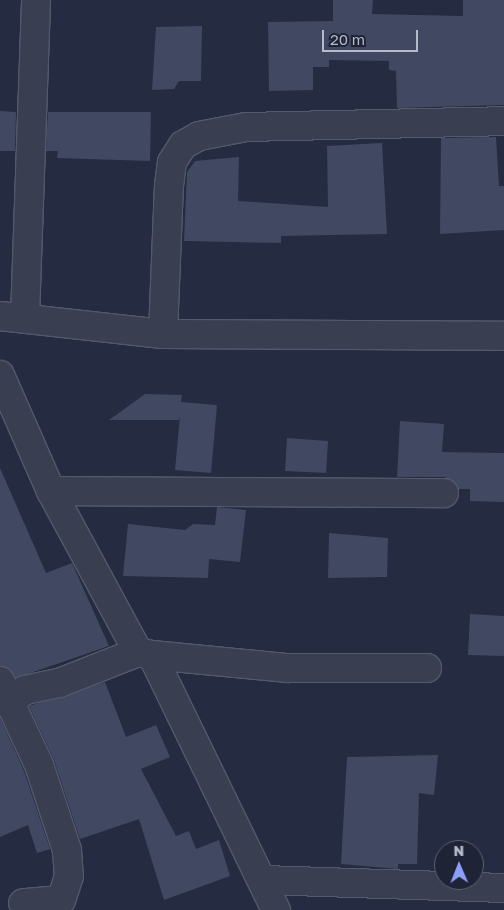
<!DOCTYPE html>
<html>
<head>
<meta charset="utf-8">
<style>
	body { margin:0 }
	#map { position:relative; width:504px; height:910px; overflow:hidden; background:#252b41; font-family:"Golos Text",sans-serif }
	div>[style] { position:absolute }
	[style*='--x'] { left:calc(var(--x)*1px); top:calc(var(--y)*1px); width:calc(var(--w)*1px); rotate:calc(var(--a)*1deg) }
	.building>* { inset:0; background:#414861 }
	.roads { filter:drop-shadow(1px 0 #54596b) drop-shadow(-1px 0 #54596b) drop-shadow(0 1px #54596b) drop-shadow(0 -1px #54596b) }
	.minor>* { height:28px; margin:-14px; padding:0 14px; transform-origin:14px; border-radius:14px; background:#393e51 }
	span { translate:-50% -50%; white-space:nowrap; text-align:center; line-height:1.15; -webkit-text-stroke:4px #1e2336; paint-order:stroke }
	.north { position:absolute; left:434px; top:840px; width:50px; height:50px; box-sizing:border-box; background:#1e2336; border:1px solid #5b5f72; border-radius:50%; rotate:359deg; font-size:14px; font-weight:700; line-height:20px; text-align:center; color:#b6bacb }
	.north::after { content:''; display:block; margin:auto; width:18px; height:22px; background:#8c9efa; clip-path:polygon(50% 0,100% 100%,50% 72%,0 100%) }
	.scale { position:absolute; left:322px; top:30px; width:96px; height:22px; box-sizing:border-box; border:2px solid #b6bacb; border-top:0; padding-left:6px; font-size:15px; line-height:18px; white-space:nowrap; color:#b6bacb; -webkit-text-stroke:4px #1e2336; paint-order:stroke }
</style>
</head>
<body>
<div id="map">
	<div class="building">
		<i style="clip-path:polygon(333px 0,373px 0,372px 14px,463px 16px,463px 0,504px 0,504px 105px,397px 108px,396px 71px,389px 70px,389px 61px,329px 60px,329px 67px,313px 67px,313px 90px,269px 91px,268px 22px,333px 21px)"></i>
		<i style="clip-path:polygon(202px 26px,201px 81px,179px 81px,174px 89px,152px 90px,156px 27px)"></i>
		<i style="clip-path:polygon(0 111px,16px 112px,15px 151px,0 151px)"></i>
		<i style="clip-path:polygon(48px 112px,151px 112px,150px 161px,57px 158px,58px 151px,46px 151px)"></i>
		<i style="clip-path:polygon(496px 137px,499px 186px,504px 186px,504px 230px,440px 234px,441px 138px)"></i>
		<i style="clip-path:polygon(382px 143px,387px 234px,281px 236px,281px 243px,184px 241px,187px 172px,195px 161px,239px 157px,238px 201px,328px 207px,327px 146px)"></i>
		<i style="clip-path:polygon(145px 394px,182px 395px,181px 402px,217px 405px,211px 473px,175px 470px,180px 416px,179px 420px,109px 420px)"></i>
		<i style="clip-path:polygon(400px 421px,444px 424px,442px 452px,504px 453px,504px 502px,470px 501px,470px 489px,458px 489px,445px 477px,397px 477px)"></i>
		<i style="clip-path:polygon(287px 438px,328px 441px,326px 473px,285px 471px)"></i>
		<i style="clip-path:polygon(0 468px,46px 573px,72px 563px,109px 646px,16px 678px,0 666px)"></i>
		<i style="clip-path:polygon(217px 507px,246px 510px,240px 562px,209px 559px,208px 578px,123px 576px,128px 524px,185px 530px,193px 524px,215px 525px)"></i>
		<i style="clip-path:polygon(329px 533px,388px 538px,387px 577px,328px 578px)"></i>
		<i style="clip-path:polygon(470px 614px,504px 616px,504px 656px,468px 655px)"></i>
		<i style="clip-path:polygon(105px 682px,126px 737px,156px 725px,170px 757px,141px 769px,176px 836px,189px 831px,196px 849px,219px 840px,230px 876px,164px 900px,139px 819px,80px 839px,54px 760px,29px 706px)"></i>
		<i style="clip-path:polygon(0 718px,24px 771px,50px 849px,37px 853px,28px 825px,0 837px)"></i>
		<i style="clip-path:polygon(438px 755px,434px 795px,419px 793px,417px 864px,398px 864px,398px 869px,341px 864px,347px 757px)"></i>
	</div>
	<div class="roads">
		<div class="minor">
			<i style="--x:0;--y:316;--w:164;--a:6.3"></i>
			<i style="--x:163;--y:334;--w:341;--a:0.3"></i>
			<i style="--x:25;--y:317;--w:317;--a:-88"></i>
			<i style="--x:163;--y:334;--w:148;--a:-87.7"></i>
			<i style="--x:169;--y:186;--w:24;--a:-83"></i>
			<i style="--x:172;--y:162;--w:20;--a:-57"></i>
			<i style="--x:183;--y:145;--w:18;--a:-29"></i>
			<i style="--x:199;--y:136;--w:48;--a:-10.8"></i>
			<i style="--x:246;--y:127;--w:258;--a:-1.3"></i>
			<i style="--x:0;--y:375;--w:127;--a:66.3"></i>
			<i style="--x:51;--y:491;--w:183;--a:61.6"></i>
			<i style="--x:138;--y:652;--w:14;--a:12"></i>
			<i style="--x:152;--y:655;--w:284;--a:64.1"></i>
			<i style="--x:51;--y:491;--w:393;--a:0.3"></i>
			<i style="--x:152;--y:655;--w:137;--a:5.5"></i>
			<i style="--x:288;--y:668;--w:139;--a:0"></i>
			<i style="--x:0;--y:681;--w:93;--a:65.1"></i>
			<i style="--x:39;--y:765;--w:89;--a:71.8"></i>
			<i style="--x:67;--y:850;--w:26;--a:86"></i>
			<i style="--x:69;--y:876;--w:25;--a:108"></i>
			<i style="--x:61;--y:900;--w:38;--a:175"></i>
			<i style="--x:9;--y:702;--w:20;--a:-37"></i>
			<i style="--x:25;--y:690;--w:35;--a:-12"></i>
			<i style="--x:59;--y:683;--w:85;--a:-21.4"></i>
			<i style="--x:263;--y:880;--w:241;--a:1.9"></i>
		</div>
	</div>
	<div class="north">N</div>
	<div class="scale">20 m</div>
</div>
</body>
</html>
